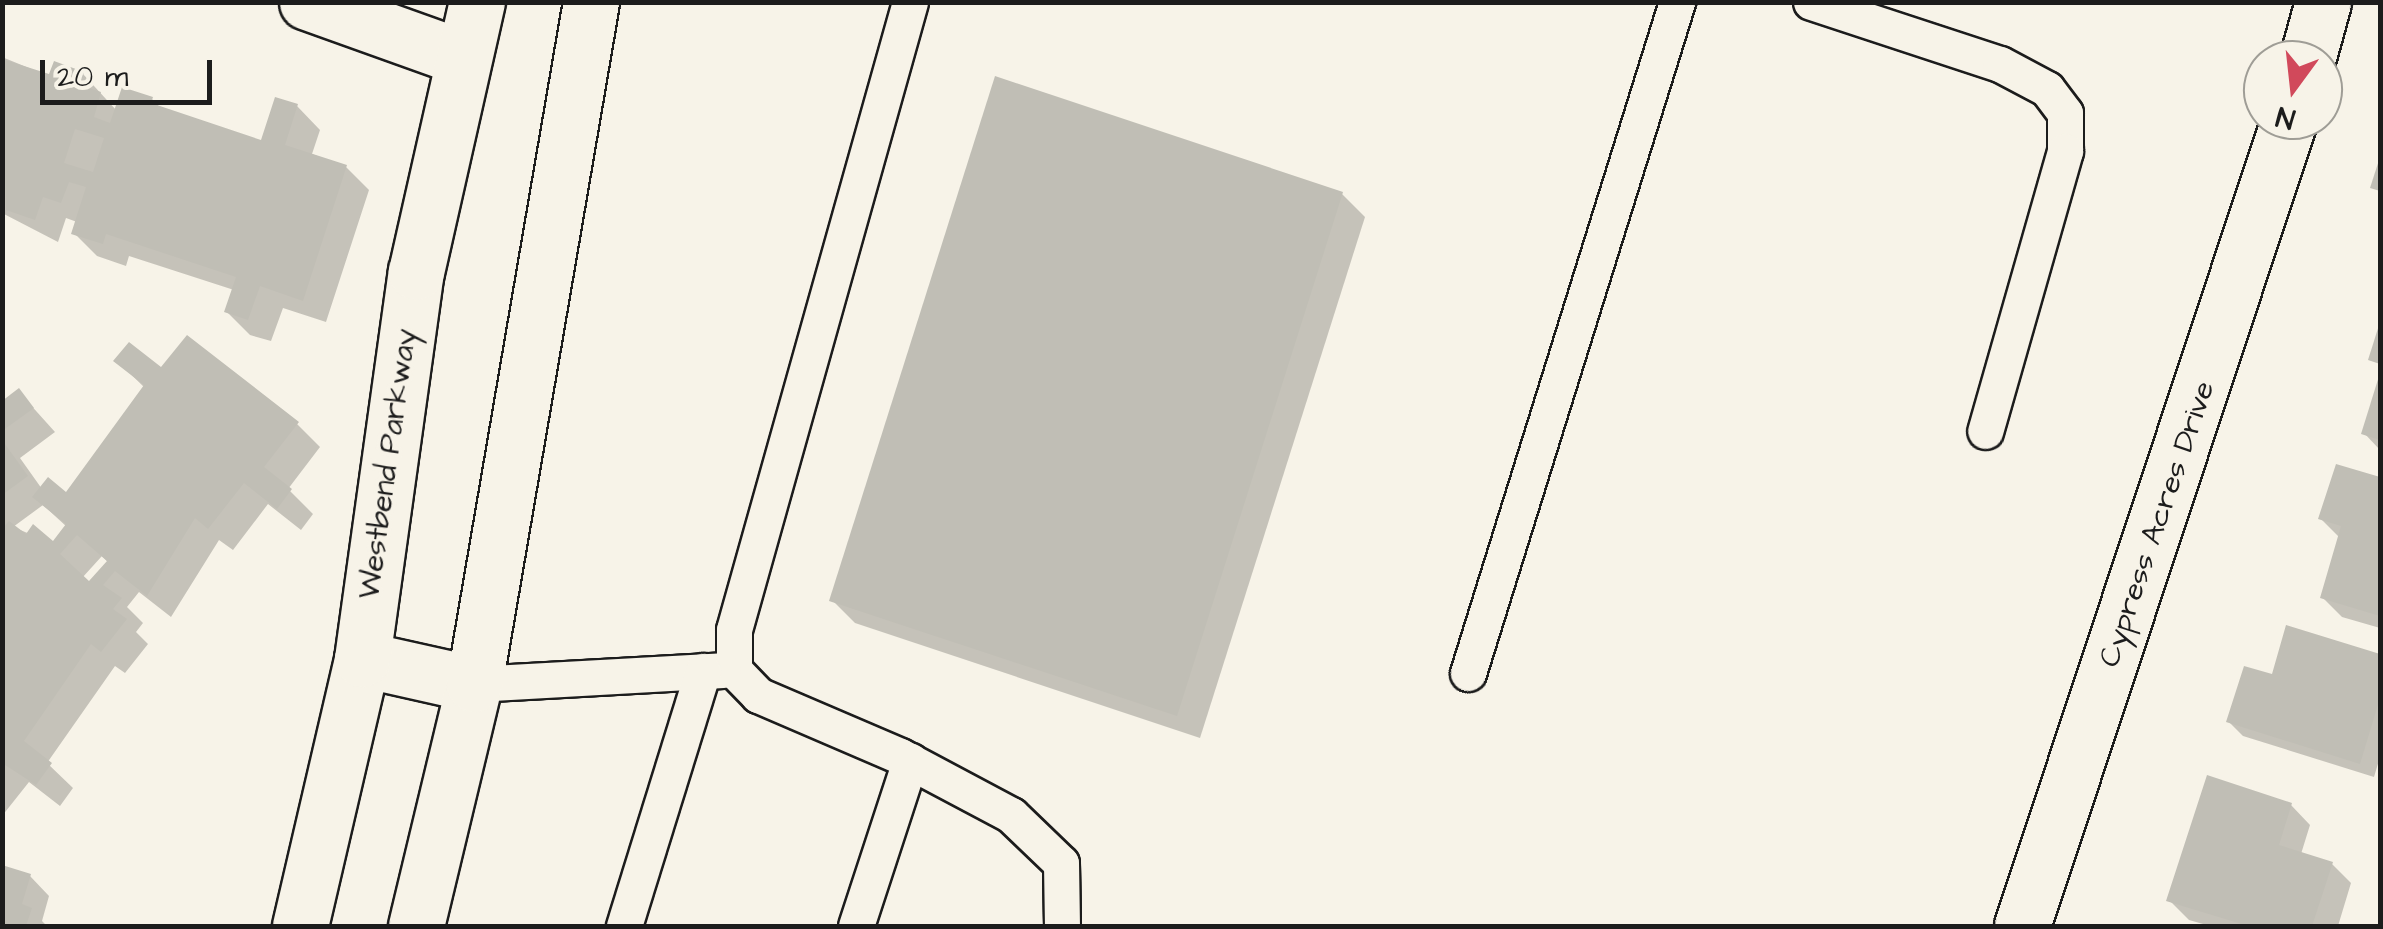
<!DOCTYPE html>
<html>
<head>
<meta charset="utf-8">
<style>
	body { margin:0 }
	#map { position:relative; width:2383px; height:929px; overflow:hidden; background:#f7f3e8; font-family:"Architects Daughter",sans-serif }
	div>[style] { position:absolute }
	[style*='--x'] { left:calc(var(--x)*1px); top:calc(var(--y)*1px); width:calc(var(--w)*1px); rotate:calc(var(--a)*1deg) }
	.shadow>* { inset:0; background:#0003 }
	.building>* { inset:0; background:#c0beb5 }
	.roads { filter:drop-shadow(2px 0 #1c1c1c) drop-shadow(-2px 0 #1c1c1c) drop-shadow(0 2px #1c1c1c) drop-shadow(0 -2px #1c1c1c) }
	.lane>* { height:35px; margin:-17.5px; padding:0 17.5px; transform-origin:17.5px; border-radius:17.5px; background:#f7f3e8 }
	.street>* { height:55px; margin:-27.5px; padding:0 27.5px; transform-origin:27.5px; border-radius:27.5px; background:#f7f3e8 }
	.secondary>* { height:55px; margin:-27.5px; padding:0 27.5px; transform-origin:27.5px; border-radius:27.5px; background:#f7f3e8 }
	span { translate:-50% -50%; white-space:nowrap; text-align:center; line-height:1.15; -webkit-text-stroke:8px #f7f3e8; paint-order:stroke }
	.street-label { font-size:30px; color:#1c1c1c }
	.frame { position:absolute; inset:0; border:5px solid #1c1c1c; pointer-events:none }
	.north { position:absolute; left:2243px; top:40px; width:100px; height:100px; box-sizing:border-box; background:#f7f3e8; border:2px solid #9f9d96; border-radius:50%; rotate:195deg; font-size:28px; font-weight:700; line-height:40px; text-align:center; color:#1c1c1c }
	.north::after { content:''; display:block; margin:auto; width:35px; height:45px; background:#d1495b; clip-path:polygon(50% 0,100% 100%,50% 72%,0 100%) }
	.scale { position:absolute; left:40px; top:60px; width:172px; height:45px; box-sizing:border-box; border:5px solid #1c1c1c; border-top:0; padding-left:12px; font-size:30px; line-height:35px; white-space:nowrap; color:#1c1c1c; -webkit-text-stroke:8px #f7f3e8; paint-order:stroke }
</style>
</head>
<body>
<div id="map">
	<div class="shadow">
		<i style="clip-path:polygon(2px 57px,51px 77px,83px 74px,117px 111px,152px 99px,162px 110px,263px 143px,297px 106px,320px 130px,312px 154px,346px 167px,369px 190px,326px 322px,283px 308px,271px 341px,250px 335px,227px 312px,234px 290px,129px 256px,126px 266px,97px 256px,74px 233px,77px 222px,66px 218px,58px 242px,2px 213px)"></i>
		<i style="clip-path:polygon(1342px 194px,1365px 217px,1200px 738px,855px 623px,832px 600px)"></i>
		<i style="clip-path:polygon(evenodd,117px 361px,162px 371px,297px 424px,320px 447px,288px 489px,313px 514px,301px 530px,268px 504px,233px 550px,219px 540px,171px 617px,139px 592px,127px 607px,143px 623px,136px 632px,148px 644px,125px 673px,115px 666px,47px 763px,73px 788px,60px 806px,29px 782px,2px 816px,2px 404px,19px 392px,55px 432px,20px 458px,42px 489px,67px 495px,145px 388px,117px 361px,43px 505px,67px 527px,54px 544px,13px 527px,43px 505px,117px 361px,102px 556px,109px 563px,89px 584px,82px 578px,102px 556px)"></i>
		<i style="clip-path:polygon(2380px 378px,2380px 450px,2364px 433px)"></i>
		<i style="clip-path:polygon(2337px 467px,2380px 480px,2380px 628px,2342px 617px,2322px 597px,2340px 538px,2321px 519px)"></i>
		<i style="clip-path:polygon(2288px 628px,2380px 656px,2380px 757px,2374px 777px,2243px 736px,2229px 722px,2273px 678px)"></i>
		<i style="clip-path:polygon(2291px 805px,2310px 825px,2301px 854px,2332px 864px,2351px 883px,2338px 926px,2210px 926px,2189px 920px,2169px 900px)"></i>
		<i style="clip-path:polygon(2px 868px,30px 876px,49px 896px,42px 921px,47px 926px,2px 926px)"></i>
	</div>
	<div class="building">
		<i style="clip-path:polygon(evenodd,2px 59px,49px 74px,54px 61px,84px 72px,80px 85px,101px 92px,94px 117px,110px 123px,122px 87px,153px 97px,151px 103px,261px 140px,275px 97px,298px 104px,285px 145px,347px 165px,303px 301px,260px 286px,248px 320px,224px 312px,236px 277px,106px 234px,103px 244px,71px 234px,86px 187px,69px 182px,61px 203px,43px 197px,35px 220px,6px 210px,2px 59px,75px 129px,104px 138px,93px 172px,64px 163px,75px 129px)"></i>
		<i style="clip-path:polygon(995px 76px,1343px 192px,1177px 716px,829px 601px)"></i>
		<i style="clip-path:polygon(2380px 157px,2380px 191px,2370px 188px)"></i>
		<i style="clip-path:polygon(2380px 322px,2380px 364px,2368px 360px)"></i>
		<i style="clip-path:polygon(evenodd,187px 335px,299px 422px,264px 467px,292px 489px,277px 509px,244px 483px,208px 529px,195px 518px,147px 596px,115px 571px,103px 585px,122px 598px,113px 609px,127px 619px,101px 652px,91px 644px,24px 741px,52px 763px,36px 785px,2px 763px,2px 529px,9px 521px,26px 534px,33px 524px,53px 541px,66px 524px,32px 497px,48px 477px,66px 492px,144px 385px,113px 361px,129px 342px,161px 367px,187px 335px,77px 535px,107px 561px,89px 581px,60px 554px,77px 535px)"></i>
		<i style="clip-path:polygon(2380px 373px,2380px 440px,2361px 434px)"></i>
		<i style="clip-path:polygon(19px 388px,34px 408px,2px 431px,2px 401px)"></i>
		<i style="clip-path:polygon(2px 440px,28px 476px,2px 495px)"></i>
		<i style="clip-path:polygon(2336px 464px,2380px 477px,2380px 616px,2320px 598px,2341px 526px,2318px 519px)"></i>
		<i style="clip-path:polygon(2286px 625px,2380px 654px,2380px 698px,2360px 764px,2226px 722px,2244px 666px,2272px 674px)"></i>
		<i style="clip-path:polygon(2207px 775px,2292px 803px,2279px 845px,2333px 862px,2312px 926px,2248px 926px,2166px 901px)"></i>
		<i style="clip-path:polygon(2px 865px,31px 874px,22px 904px,32px 908px,26px 926px,2px 926px)"></i>
	</div>
	<div class="roads">
		<div class="lane">
			<i style="--x:910;--y:2;--w:652;--a:105.66"></i>
			<i style="--x:734;--y:630;--w:40;--a:90"></i>
			<i style="--x:734;--y:670;--w:35;--a:46"></i>
			<i style="--x:758;--y:695;--w:155;--a:23.2"></i>
			<i style="--x:900;--y:756;--w:126;--a:28"></i>
			<i style="--x:1011;--y:815;--w:69;--a:43.8"></i>
			<i style="--x:1061;--y:863;--w:63;--a:89.1"></i>
			<i style="--x:1811;--y:2;--w:199;--a:18.2"></i>
			<i style="--x:2000;--y:64;--w:53;--a:28"></i>
			<i style="--x:2047;--y:89;--w:30;--a:53"></i>
			<i style="--x:2065;--y:113;--w:38;--a:90"></i>
			<i style="--x:2065;--y:151;--w:291;--a:105.9"></i>
			<i style="--x:1468;--y:673;--w:703;--a:-72.7"></i>
			<i style="--x:474;--y:684;--w:249;--a:-3.2"></i>
			<i style="--x:624;--y:926;--w:267;--a:-72.8"></i>
			<i style="--x:856;--y:926;--w:174;--a:-71.9"></i>
		</div>
		<div class="street">
			<i style="--x:307;--y:2;--w:166;--a:19.7"></i>
			<i style="--x:2307;--y:60;--w:60;--a:-74.6"></i>
			<i style="--x:362;--y:659;--w:115;--a:12.6"></i>
			<i style="--x:2022;--y:926;--w:849;--a:-71.67"></i>
		</div>
		<div class="secondary">
			<i style="--x:300;--y:926;--w:274;--a:-76.9"></i>
			<i style="--x:362;--y:659;--w:391;--a:-82.1"></i>
			<i style="--x:416;--y:272;--w:277;--a:-77.3"></i>
			<i style="--x:416;--y:926;--w:249;--a:-76.5"></i>
			<i style="--x:474;--y:684;--w:692;--a:-80.27"></i>
		</div>
	</div>
	<div class="street-label">
		<span style="left:388px;top:464px;rotate:-82deg">Westbend Parkway</span>
		<span style="left:2157px;top:524px;rotate:-71deg">Cypress Acres Drive</span>
	</div>
	<div class="frame"></div>
	<div class="north">N</div>
	<div class="scale">20 m</div>
</div>
</body>
</html>
